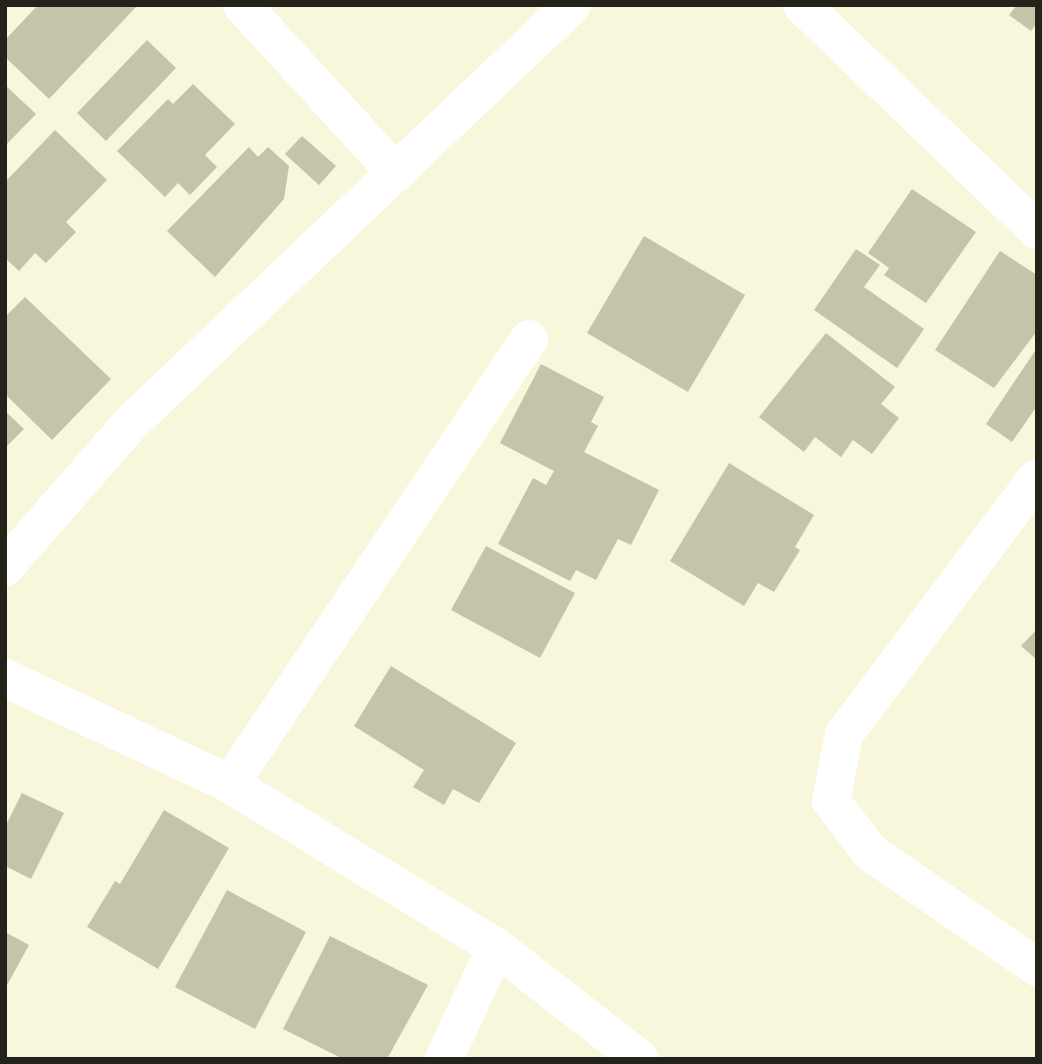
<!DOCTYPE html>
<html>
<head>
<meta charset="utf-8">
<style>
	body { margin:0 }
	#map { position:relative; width:1042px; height:1064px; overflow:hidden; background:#f8f7db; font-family:"Archivo Narrow",sans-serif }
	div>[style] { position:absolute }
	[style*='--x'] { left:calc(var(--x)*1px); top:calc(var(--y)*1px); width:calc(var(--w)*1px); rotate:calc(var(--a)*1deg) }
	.building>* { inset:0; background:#c5c4a8 }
	.minor>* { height:38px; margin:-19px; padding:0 19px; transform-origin:19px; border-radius:19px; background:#fff }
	span { translate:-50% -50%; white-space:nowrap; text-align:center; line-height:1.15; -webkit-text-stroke:7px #fff; paint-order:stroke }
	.frame { position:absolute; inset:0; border:7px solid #242319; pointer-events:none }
</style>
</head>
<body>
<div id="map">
	<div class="building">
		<i style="clip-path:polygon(38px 5px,134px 5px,136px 7px,49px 99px,5px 57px,5px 40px)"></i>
		<i style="clip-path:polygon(1017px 5px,1037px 5px,1037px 23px,1031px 31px,1009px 15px)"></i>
		<i style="clip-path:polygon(147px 40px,176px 68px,106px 141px,77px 113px)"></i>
		<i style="clip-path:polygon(193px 84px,235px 124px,205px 155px,217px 167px,190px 195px,178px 183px,165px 197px,117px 151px,168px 99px,173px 104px)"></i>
		<i style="clip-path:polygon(5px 85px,36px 114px,5px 146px)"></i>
		<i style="clip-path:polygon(55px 130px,107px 180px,66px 222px,76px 232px,46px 263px,35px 253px,19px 271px,5px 258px,5px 182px)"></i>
		<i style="clip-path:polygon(302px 136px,336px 166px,319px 185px,285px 154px)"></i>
		<i style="clip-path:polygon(249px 147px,258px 157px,268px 147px,289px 166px,284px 199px,215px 277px,167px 231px)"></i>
		<i style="clip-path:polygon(912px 189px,976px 232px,926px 303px,884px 275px,889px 268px,868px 253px)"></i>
		<i style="clip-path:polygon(644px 236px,745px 295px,688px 392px,587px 333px)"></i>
		<i style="clip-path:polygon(856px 249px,880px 265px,864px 287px,924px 329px,897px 368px,814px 310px)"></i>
		<i style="clip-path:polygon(1000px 251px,1037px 275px,1037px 331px,994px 388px,935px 350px)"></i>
		<i style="clip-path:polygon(25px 297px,111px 379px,52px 440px,5px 394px,5px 317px)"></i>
		<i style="clip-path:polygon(826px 333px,895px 387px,881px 404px,899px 418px,872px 454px,853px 440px,841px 457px,815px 437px,804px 452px,759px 417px)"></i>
		<i style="clip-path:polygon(1037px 348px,1037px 406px,1012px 442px,986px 424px)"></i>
		<i style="clip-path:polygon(541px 364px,604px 397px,591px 422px,598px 426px,584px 452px,659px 490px,631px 545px,618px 539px,596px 580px,576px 570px,570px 581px,498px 544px,533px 478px,546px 485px,554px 471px,500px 443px)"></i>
		<i style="clip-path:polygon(5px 411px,24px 429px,5px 448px)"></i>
		<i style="clip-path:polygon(729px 463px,814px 515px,795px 547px,800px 550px,774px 592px,758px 583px,744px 606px,670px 561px)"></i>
		<i style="clip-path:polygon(486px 546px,575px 593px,540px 658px,451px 610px)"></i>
		<i style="clip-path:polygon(1037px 629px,1037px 660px,1021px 646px)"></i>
		<i style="clip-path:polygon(391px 666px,516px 743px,479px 803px,453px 789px,444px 805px,413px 787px,424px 770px,354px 726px)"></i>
		<i style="clip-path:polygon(22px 793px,64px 813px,31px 879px,5px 866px,5px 827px)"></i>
		<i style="clip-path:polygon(164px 810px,229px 848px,158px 969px,87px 927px,115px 881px,120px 884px)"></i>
		<i style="clip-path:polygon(227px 890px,306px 932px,255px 1029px,175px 987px)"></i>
		<i style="clip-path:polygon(5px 932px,29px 945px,5px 989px)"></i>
		<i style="clip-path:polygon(330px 936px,428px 985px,387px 1059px,343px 1059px,283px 1029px)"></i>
	</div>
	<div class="minor">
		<i style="--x:242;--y:5;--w:228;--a:47.5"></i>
		<i style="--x:802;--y:5;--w:325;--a:43.8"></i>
		<i style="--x:1037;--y:478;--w:321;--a:127"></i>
		<i style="--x:844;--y:734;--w:68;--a:101"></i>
		<i style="--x:831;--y:801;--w:64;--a:52.6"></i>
		<i style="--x:870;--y:852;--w:203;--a:34.6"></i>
		<i style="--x:5;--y:567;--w:194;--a:-48.8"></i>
		<i style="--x:133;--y:421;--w:605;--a:-43.46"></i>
		<i style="--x:5;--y:678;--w:249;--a:25.2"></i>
		<i style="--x:230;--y:784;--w:312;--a:31.5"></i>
		<i style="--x:496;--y:947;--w:182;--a:37.9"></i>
		<i style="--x:230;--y:784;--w:536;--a:-56.1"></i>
		<i style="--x:444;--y:1059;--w:123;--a:-65.1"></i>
	</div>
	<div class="frame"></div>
</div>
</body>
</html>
